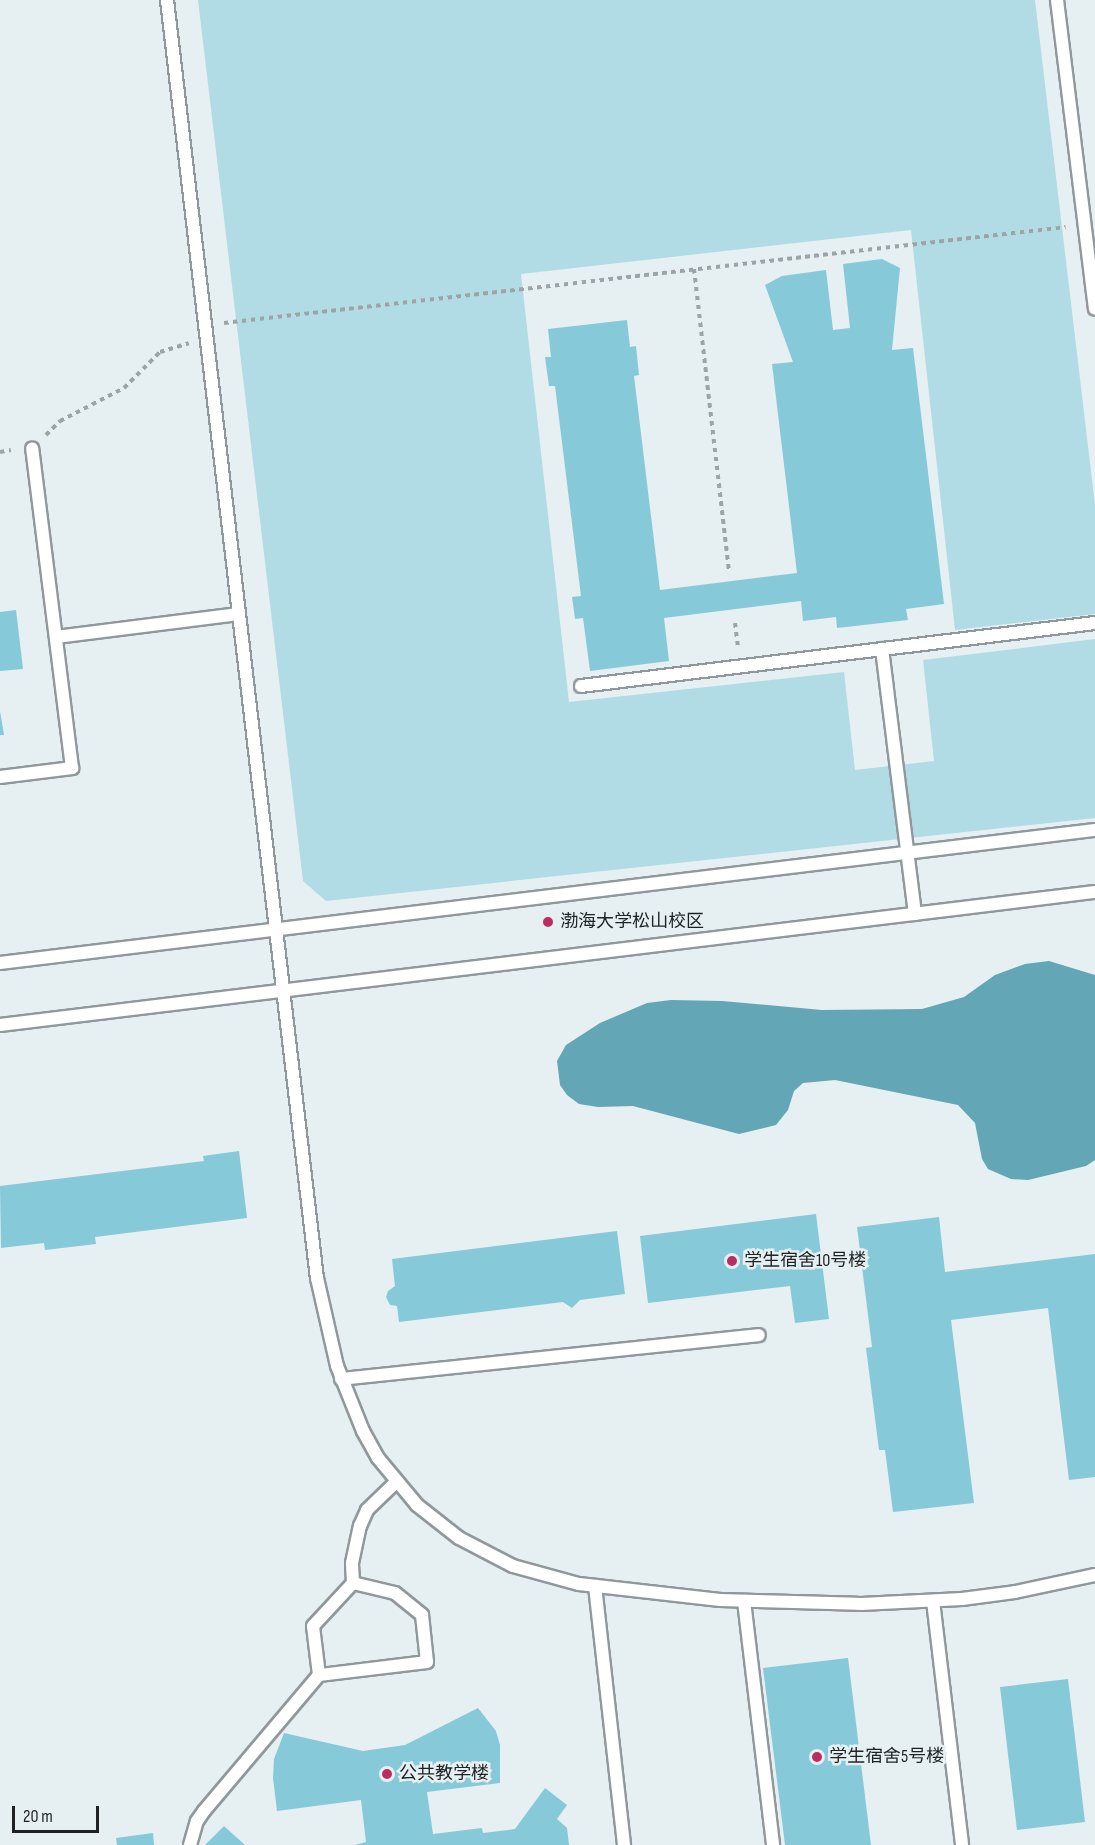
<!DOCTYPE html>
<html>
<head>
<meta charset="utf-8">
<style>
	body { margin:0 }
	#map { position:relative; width:1095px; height:1845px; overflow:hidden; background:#e6eff2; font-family:"Sofia Sans Condensed","Noto Sans SC",sans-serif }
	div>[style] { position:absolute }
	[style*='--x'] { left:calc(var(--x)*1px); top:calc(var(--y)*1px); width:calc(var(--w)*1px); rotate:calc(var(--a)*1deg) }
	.green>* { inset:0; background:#b1dce6 }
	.water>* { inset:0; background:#63a6b6 }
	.building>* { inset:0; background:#86c9d9 }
	.path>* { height:4px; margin-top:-2px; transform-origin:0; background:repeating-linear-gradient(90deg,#9da4a6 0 4.5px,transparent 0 9px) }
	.roads { filter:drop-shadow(2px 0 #90989b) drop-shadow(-2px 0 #90989b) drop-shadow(0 2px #90989b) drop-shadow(0 -2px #90989b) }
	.lane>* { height:12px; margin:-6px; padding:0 6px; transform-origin:6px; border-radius:6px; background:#fff }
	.dots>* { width:16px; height:16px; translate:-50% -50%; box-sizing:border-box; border:3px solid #e6eff2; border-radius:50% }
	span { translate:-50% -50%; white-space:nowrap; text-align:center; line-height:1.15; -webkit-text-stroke:5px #e6eff2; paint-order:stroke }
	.poi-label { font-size:18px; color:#1f2223 }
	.left { translate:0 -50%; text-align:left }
	.scale { position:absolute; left:12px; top:1806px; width:87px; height:27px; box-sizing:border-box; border:3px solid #1f2223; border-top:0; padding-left:8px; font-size:18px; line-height:21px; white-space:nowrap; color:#1f2223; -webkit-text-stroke:4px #e6eff2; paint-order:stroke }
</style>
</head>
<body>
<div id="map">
	<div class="green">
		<i style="clip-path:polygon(198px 0,1035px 0,1095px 505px,1095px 614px,955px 630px,911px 230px,521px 274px,569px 702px,844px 672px,855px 770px,934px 761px,923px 660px,1095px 639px,1095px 818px,326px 901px,303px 881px)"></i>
	</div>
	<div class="water">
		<i style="clip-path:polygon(1049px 961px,1095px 975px,1095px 1160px,1086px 1166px,1028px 1180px,1011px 1179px,988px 1169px,982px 1159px,975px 1123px,958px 1105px,835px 1080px,803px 1083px,794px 1091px,788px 1110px,776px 1125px,739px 1134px,633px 1106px,598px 1107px,579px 1104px,567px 1095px,560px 1085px,557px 1061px,566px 1045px,600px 1023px,647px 1003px,671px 1000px,722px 1001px,822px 1010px,922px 1009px,964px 997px,995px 975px,1025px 964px)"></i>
	</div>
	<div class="building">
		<i style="clip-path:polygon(882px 259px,900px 268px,892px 350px,913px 348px,944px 604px,906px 609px,908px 620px,837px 628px,836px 617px,803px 621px,801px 601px,664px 618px,669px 661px,590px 671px,583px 618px,575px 619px,572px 597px,581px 596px,555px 386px,549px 386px,545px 357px,551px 357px,548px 329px,627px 320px,630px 347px,636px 346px,639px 375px,634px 376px,660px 590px,797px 573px,772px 364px,793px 362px,765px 285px,782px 276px,826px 270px,833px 330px,850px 328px,843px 264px)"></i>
		<i style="clip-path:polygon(16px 610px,23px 669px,0 671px,0 612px)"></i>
		<i style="clip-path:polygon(0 711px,4px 735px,0 735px)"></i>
		<i style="clip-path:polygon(239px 1151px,247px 1218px,95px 1237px,96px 1244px,45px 1250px,44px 1243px,1px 1248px,0 1186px,204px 1161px,203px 1156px)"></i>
		<i style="clip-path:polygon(816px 1214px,829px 1319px,795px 1323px,790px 1286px,648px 1303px,640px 1236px)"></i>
		<i style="clip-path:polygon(939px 1217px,945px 1272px,1095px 1254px,1095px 1477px,1069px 1480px,1048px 1308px,951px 1320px,974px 1503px,893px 1512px,885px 1450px,879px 1450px,866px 1348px,872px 1347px,857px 1227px)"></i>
		<i style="clip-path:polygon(617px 1231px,625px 1294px,580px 1300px,572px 1308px,563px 1302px,399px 1322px,397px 1306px,390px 1305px,386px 1297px,388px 1291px,395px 1286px,392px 1259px)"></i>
		<i style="clip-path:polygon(848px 1658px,871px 1845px,785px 1845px,763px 1668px)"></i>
		<i style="clip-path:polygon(1068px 1679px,1085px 1822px,1017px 1830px,1000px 1687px)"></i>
		<i style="clip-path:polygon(478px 1708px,496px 1731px,500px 1745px,500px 1783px,427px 1792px,433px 1834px,482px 1828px,483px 1833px,515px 1829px,545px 1788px,567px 1805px,557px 1819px,567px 1828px,569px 1845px,355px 1845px,366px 1842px,361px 1800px,277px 1811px,273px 1778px,274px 1759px,284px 1733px,363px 1751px,405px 1745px)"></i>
		<i style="clip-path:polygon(224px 1826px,245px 1845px,205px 1845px)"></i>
		<i style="clip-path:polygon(153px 1833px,154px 1845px,117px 1845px,116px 1838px)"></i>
	</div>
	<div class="path">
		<i style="--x:694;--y:269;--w:306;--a:83.4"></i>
		<i style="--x:224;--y:323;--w:847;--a:-6.5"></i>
		<i style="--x:46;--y:435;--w:20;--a:-45"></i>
		<i style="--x:60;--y:421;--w:72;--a:-27.3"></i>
		<i style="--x:124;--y:388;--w:51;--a:-45"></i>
		<i style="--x:160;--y:352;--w:30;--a:-17"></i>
		<i style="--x:0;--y:452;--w:11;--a:-10"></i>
		<i style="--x:735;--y:623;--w:25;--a:83"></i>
	</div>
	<div class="roads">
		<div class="lane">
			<i style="--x:167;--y:0;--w:1287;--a:83.31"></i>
			<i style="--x:317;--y:1278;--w:90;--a:77.2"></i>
			<i style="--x:337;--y:1366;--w:70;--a:68.2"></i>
			<i style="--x:363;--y:1431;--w:31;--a:61"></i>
			<i style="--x:378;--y:1458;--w:61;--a:50.3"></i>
			<i style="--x:417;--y:1505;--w:53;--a:38.2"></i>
			<i style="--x:459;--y:1538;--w:61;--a:27.4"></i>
			<i style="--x:513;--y:1566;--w:68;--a:15.3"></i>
			<i style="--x:579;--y:1584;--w:142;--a:6.5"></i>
			<i style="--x:720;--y:1600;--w:141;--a:1.6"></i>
			<i style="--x:861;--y:1604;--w:101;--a:-2.8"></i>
			<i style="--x:962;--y:1599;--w:53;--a:-7.5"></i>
			<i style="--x:1015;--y:1592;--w:82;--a:-12"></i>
			<i style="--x:1057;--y:0;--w:311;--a:83"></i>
			<i style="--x:56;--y:637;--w:184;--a:-7.2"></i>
			<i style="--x:882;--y:649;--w:267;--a:82.9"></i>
			<i style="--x:581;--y:686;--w:518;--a:-6.99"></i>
			<i style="--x:0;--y:777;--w:73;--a:-7.1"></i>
			<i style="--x:72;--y:768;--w:322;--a:-97.1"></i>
			<i style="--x:0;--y:963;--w:1103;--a:-6.93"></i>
			<i style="--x:0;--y:1025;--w:1103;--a:-6.93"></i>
			<i style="--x:341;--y:1379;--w:420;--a:-6"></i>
			<i style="--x:353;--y:1583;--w:43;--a:13.4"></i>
			<i style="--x:395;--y:1593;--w:35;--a:39"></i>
			<i style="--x:422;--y:1615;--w:47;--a:83.9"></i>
			<i style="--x:427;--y:1662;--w:109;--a:173.1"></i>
			<i style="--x:319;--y:1675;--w:49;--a:-97"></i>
			<i style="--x:313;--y:1626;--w:59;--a:-47.1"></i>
			<i style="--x:353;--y:1583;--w:20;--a:-93"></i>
			<i style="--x:352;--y:1563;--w:38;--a:-78"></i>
			<i style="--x:360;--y:1526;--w:17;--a:-66"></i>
			<i style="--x:367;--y:1510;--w:40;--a:-44"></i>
			<i style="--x:595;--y:1586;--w:261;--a:83.6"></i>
			<i style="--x:744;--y:1601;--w:246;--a:83.2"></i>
			<i style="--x:933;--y:1601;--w:246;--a:83.2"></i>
			<i style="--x:190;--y:1845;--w:25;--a:-74"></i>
			<i style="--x:197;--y:1821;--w:12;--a:-55"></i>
			<i style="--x:204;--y:1811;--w:178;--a:-49.8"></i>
		</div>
	</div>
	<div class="dots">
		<i style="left:548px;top:922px;background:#ba2d60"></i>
		<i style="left:732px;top:1261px;background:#ba2d60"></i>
		<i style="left:817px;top:1757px;background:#ba2d60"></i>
		<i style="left:387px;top:1774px;background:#ba2d60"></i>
	</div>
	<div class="poi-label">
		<span class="left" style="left:560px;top:922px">渤海大学松山校区</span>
		<span class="left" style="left:744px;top:1261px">学生宿舍10号楼</span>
		<span class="left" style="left:829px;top:1757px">学生宿舍5号楼</span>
		<span class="left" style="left:399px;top:1774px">公共教学楼</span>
	</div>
	<div class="scale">20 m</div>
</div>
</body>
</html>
